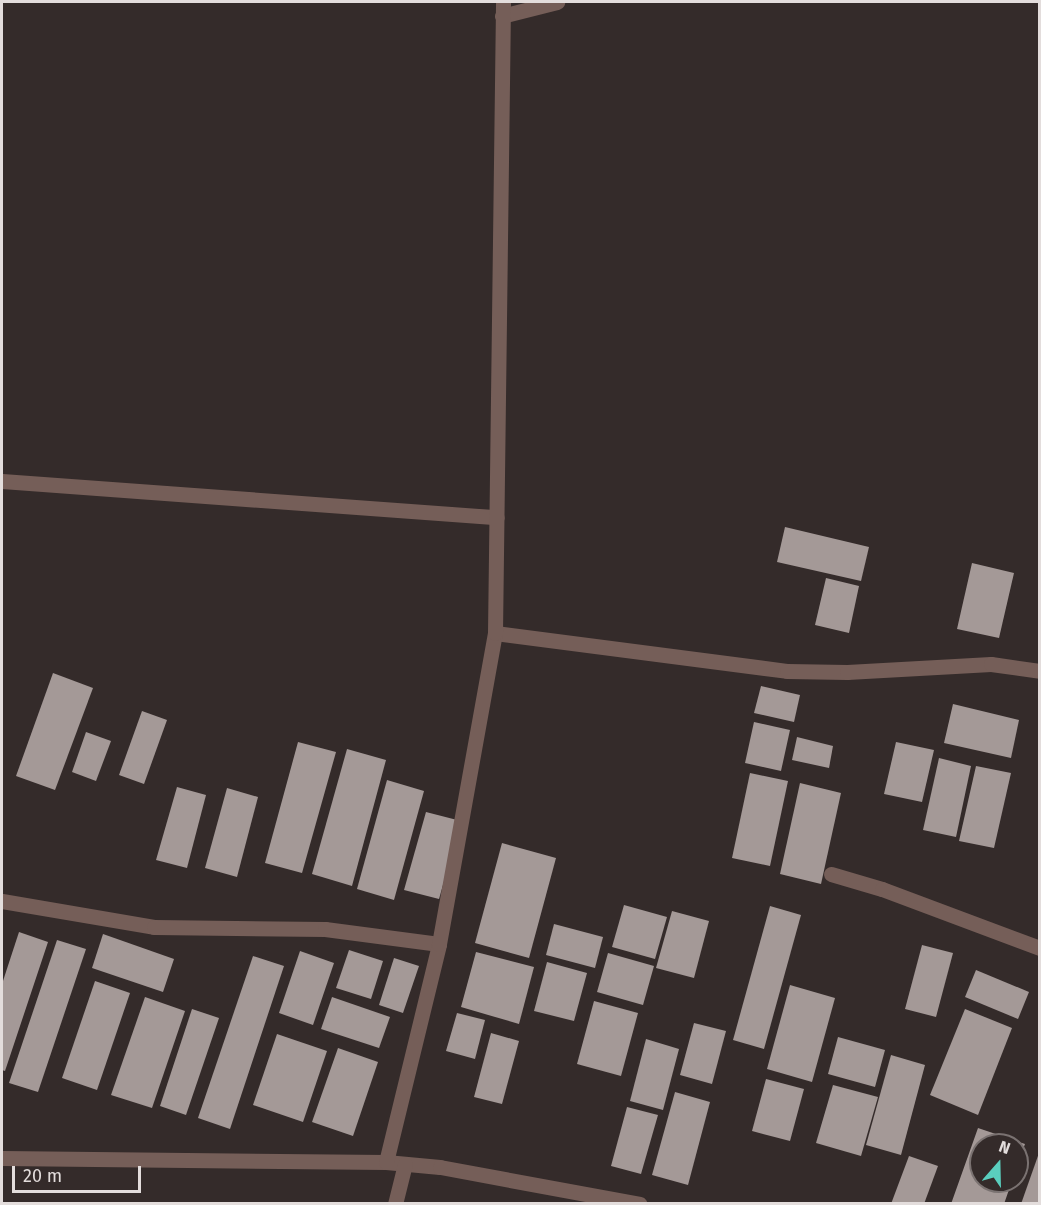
<!DOCTYPE html>
<html>
<head>
<meta charset="utf-8">
<style>
	body { margin:0 }
	#map { position:relative; width:1041px; height:1205px; overflow:hidden; background:#342b2a; font-family:"Fira Sans",sans-serif }
	div>[style] { position:absolute }
	[style*='--x'] { left:calc(var(--x)*1px); top:calc(var(--y)*1px); width:calc(var(--w)*1px); rotate:calc(var(--a)*1deg) }
	.building>* { inset:0; background:#a49997 }
	.minor>* { height:15px; margin:-7.5px; padding:0 7.5px; transform-origin:7.5px; border-radius:7.5px; background:#755e58 }
	span { translate:-50% -50%; white-space:nowrap; text-align:center; line-height:1.15; -webkit-text-stroke:6px #342b2a; paint-order:stroke }
	.frame { position:absolute; inset:0; border:3px solid #e3dddc; pointer-events:none }
	.north { position:absolute; left:969px; top:1133px; width:60px; height:60px; box-sizing:border-box; background:#342b2a; border:2px solid #7a7271; border-radius:50%; rotate:20deg; font-size:16px; font-weight:700; line-height:24px; text-align:center; color:#e3dddc }
	.north::after { content:''; display:block; margin:auto; width:21px; height:27px; background:#5acebe; clip-path:polygon(50% 0,100% 100%,50% 72%,0 100%) }
	.scale { position:absolute; left:12px; top:1166px; width:129px; height:27px; box-sizing:border-box; border:3px solid #e3dddc; border-top:0; padding-left:8px; font-size:18px; line-height:21px; white-space:nowrap; color:#e3dddc; -webkit-text-stroke:4px #342b2a; paint-order:stroke }
</style>
</head>
<body>
<div id="map">
	<div class="building">
		<i style="clip-path:polygon(785px 527px,869px 547px,861px 581px,777px 562px)"></i>
		<i style="clip-path:polygon(972px 563px,1014px 573px,999px 638px,957px 629px)"></i>
		<i style="clip-path:polygon(826px 578px,859px 586px,849px 633px,815px 625px)"></i>
		<i style="clip-path:polygon(53px 673px,93px 688px,55px 790px,16px 776px)"></i>
		<i style="clip-path:polygon(761px 686px,800px 695px,794px 722px,754px 713px)"></i>
		<i style="clip-path:polygon(953px 704px,1019px 720px,1011px 758px,944px 743px)"></i>
		<i style="clip-path:polygon(142px 711px,167px 720px,144px 784px,119px 775px)"></i>
		<i style="clip-path:polygon(754px 722px,790px 730px,781px 771px,745px 763px)"></i>
		<i style="clip-path:polygon(86px 732px,111px 741px,96px 781px,72px 772px)"></i>
		<i style="clip-path:polygon(797px 737px,833px 746px,829px 768px,792px 760px)"></i>
		<i style="clip-path:polygon(298px 742px,336px 752px,302px 873px,265px 863px)"></i>
		<i style="clip-path:polygon(896px 742px,934px 750px,922px 802px,884px 794px)"></i>
		<i style="clip-path:polygon(347px 749px,386px 760px,352px 886px,312px 874px)"></i>
		<i style="clip-path:polygon(939px 758px,971px 766px,956px 837px,923px 830px)"></i>
		<i style="clip-path:polygon(976px 766px,1011px 773px,994px 848px,959px 841px)"></i>
		<i style="clip-path:polygon(750px 773px,788px 781px,770px 866px,732px 858px)"></i>
		<i style="clip-path:polygon(387px 780px,424px 791px,394px 900px,357px 889px)"></i>
		<i style="clip-path:polygon(800px 783px,841px 793px,821px 884px,780px 874px)"></i>
		<i style="clip-path:polygon(177px 787px,206px 795px,187px 868px,156px 860px)"></i>
		<i style="clip-path:polygon(227px 788px,258px 797px,237px 877px,205px 868px)"></i>
		<i style="clip-path:polygon(426px 812px,461px 821px,439px 899px,404px 890px)"></i>
		<i style="clip-path:polygon(502px 843px,556px 858px,529px 958px,475px 943px)"></i>
		<i style="clip-path:polygon(624px 905px,667px 917px,655px 959px,612px 947px)"></i>
		<i style="clip-path:polygon(770px 906px,801px 915px,764px 1049px,733px 1040px)"></i>
		<i style="clip-path:polygon(672px 911px,709px 921px,694px 978px,656px 968px)"></i>
		<i style="clip-path:polygon(554px 924px,603px 937px,595px 968px,546px 955px)"></i>
		<i style="clip-path:polygon(19px 932px,48px 942px,5px 1071px,2px 1070px,2px 984px)"></i>
		<i style="clip-path:polygon(103px 934px,174px 959px,163px 992px,92px 968px)"></i>
		<i style="clip-path:polygon(57px 940px,86px 949px,38px 1092px,9px 1083px)"></i>
		<i style="clip-path:polygon(922px 945px,953px 953px,936px 1017px,905px 1009px)"></i>
		<i style="clip-path:polygon(349px 950px,383px 961px,371px 999px,336px 988px)"></i>
		<i style="clip-path:polygon(300px 951px,334px 963px,313px 1025px,279px 1013px)"></i>
		<i style="clip-path:polygon(476px 952px,534px 967px,519px 1024px,461px 1007px)"></i>
		<i style="clip-path:polygon(608px 953px,654px 966px,643px 1005px,597px 992px)"></i>
		<i style="clip-path:polygon(253px 956px,284px 966px,230px 1129px,198px 1118px)"></i>
		<i style="clip-path:polygon(394px 958px,419px 966px,403px 1013px,379px 1005px)"></i>
		<i style="clip-path:polygon(547px 962px,587px 973px,574px 1021px,534px 1011px)"></i>
		<i style="clip-path:polygon(976px 970px,1029px 992px,1018px 1019px,965px 997px)"></i>
		<i style="clip-path:polygon(95px 981px,130px 993px,97px 1090px,62px 1078px)"></i>
		<i style="clip-path:polygon(790px 985px,835px 998px,812px 1082px,767px 1069px)"></i>
		<i style="clip-path:polygon(145px 997px,185px 1011px,152px 1108px,111px 1095px)"></i>
		<i style="clip-path:polygon(332px 997px,390px 1017px,379px 1048px,321px 1029px)"></i>
		<i style="clip-path:polygon(594px 1001px,638px 1013px,621px 1076px,577px 1064px)"></i>
		<i style="clip-path:polygon(192px 1009px,219px 1018px,186px 1115px,160px 1106px)"></i>
		<i style="clip-path:polygon(965px 1009px,1012px 1028px,978px 1115px,930px 1095px)"></i>
		<i style="clip-path:polygon(457px 1013px,485px 1020px,475px 1059px,446px 1051px)"></i>
		<i style="clip-path:polygon(694px 1023px,726px 1031px,712px 1084px,680px 1075px)"></i>
		<i style="clip-path:polygon(491px 1033px,519px 1041px,502px 1104px,474px 1097px)"></i>
		<i style="clip-path:polygon(277px 1034px,327px 1051px,303px 1122px,253px 1105px)"></i>
		<i style="clip-path:polygon(838px 1037px,885px 1050px,875px 1087px,828px 1074px)"></i>
		<i style="clip-path:polygon(646px 1039px,679px 1049px,663px 1110px,630px 1101px)"></i>
		<i style="clip-path:polygon(338px 1048px,378px 1062px,353px 1136px,312px 1122px)"></i>
		<i style="clip-path:polygon(891px 1055px,925px 1065px,901px 1155px,866px 1145px)"></i>
		<i style="clip-path:polygon(766px 1079px,804px 1089px,790px 1141px,752px 1131px)"></i>
		<i style="clip-path:polygon(833px 1085px,878px 1097px,861px 1156px,816px 1143px)"></i>
		<i style="clip-path:polygon(675px 1092px,710px 1102px,688px 1185px,652px 1175px)"></i>
		<i style="clip-path:polygon(627px 1107px,658px 1115px,641px 1174px,611px 1166px)"></i>
		<i style="clip-path:polygon(978px 1128px,1025px 1144px,1017px 1166px,1017px 1145px,981px 1145px,981px 1181px,1012px 1181px,1004px 1204px,951px 1204px)"></i>
		<i style="clip-path:polygon(1039px 1153px,1040px 1204px,1021px 1204px)"></i>
		<i style="clip-path:polygon(909px 1156px,938px 1166px,924px 1204px,891px 1204px)"></i>
	</div>
	<div class="minor">
		<i style="--x:502;--y:16;--w:57;--a:-14.3"></i>
		<i style="--x:2;--y:481;--w:496;--a:4.2"></i>
		<i style="--x:495;--y:633;--w:294;--a:7.4"></i>
		<i style="--x:787;--y:671;--w:60;--a:1"></i>
		<i style="--x:847;--y:672;--w:144;--a:-3.2"></i>
		<i style="--x:991;--y:664;--w:49;--a:8.1"></i>
		<i style="--x:831;--y:874;--w:53;--a:16.4"></i>
		<i style="--x:882;--y:889;--w:169;--a:20.5"></i>
		<i style="--x:2;--y:901;--w:154;--a:9.7"></i>
		<i style="--x:154;--y:927;--w:171;--a:0.7"></i>
		<i style="--x:325;--y:929;--w:115;--a:7.5"></i>
		<i style="--x:2;--y:1158;--w:384;--a:0.6"></i>
		<i style="--x:386;--y:1162;--w:54;--a:5.3"></i>
		<i style="--x:440;--y:1167;--w:203;--a:10.5"></i>
		<i style="--x:386;--y:1162;--w:224;--a:-76.3"></i>
		<i style="--x:439;--y:944;--w:316;--a:-79.8"></i>
		<i style="--x:495;--y:633;--w:631;--a:-89.27"></i>
		<i style="--x:395;--y:1204;--w:41;--a:-76"></i>
	</div>
	<div class="frame"></div>
	<div class="north">N</div>
	<div class="scale">20 m</div>
</div>
</body>
</html>
